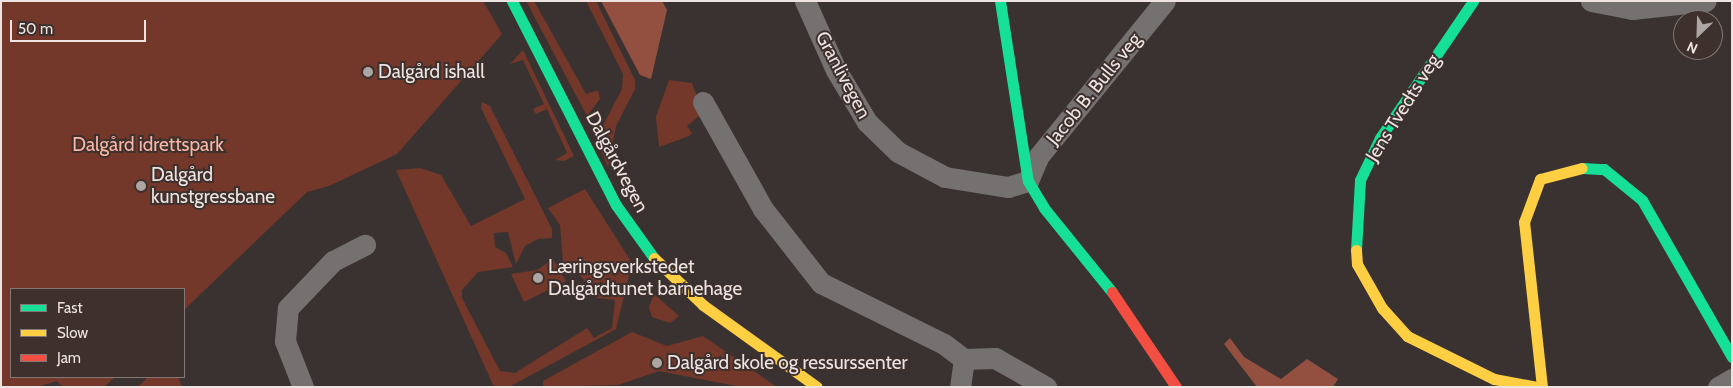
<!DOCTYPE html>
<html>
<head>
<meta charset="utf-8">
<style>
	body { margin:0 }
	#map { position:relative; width:1733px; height:388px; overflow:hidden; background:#3a3230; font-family:Cabin,sans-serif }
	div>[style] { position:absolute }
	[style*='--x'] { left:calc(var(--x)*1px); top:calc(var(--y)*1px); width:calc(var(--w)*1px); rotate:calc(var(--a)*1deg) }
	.green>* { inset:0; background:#73382a }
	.forest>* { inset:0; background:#934f40 }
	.street>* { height:21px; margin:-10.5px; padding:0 10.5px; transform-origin:10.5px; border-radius:10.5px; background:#747170 }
	.fast>* { height:11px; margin:-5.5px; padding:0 5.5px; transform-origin:5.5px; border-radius:5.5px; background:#16e098 }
	.slow>* { height:11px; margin:-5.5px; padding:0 5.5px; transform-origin:5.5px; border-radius:5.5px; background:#ffcf43 }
	.jam>* { height:11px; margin:-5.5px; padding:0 5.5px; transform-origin:5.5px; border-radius:5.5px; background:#f24e42 }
	.dots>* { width:14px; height:14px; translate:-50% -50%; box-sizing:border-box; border:2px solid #3d302d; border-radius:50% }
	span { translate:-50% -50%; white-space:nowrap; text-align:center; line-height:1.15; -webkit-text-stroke:4px #3d302d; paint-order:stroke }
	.poi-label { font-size:19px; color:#ede4e2 }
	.left { translate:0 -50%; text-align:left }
	.street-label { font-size:19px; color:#ede4e2 }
	.park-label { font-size:19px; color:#f9b6a6 }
	.frame { position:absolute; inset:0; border:2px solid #ede4e2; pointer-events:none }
	.legend { position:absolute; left:10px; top:288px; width:175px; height:90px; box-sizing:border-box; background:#3d302d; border:1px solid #837875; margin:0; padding:6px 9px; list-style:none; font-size:15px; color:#ede4e2 }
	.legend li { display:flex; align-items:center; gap:10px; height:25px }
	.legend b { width:25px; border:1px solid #837875 }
	.north { position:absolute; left:1673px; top:10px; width:50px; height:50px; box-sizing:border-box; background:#3d302d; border:1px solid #837875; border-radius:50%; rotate:204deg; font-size:14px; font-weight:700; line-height:20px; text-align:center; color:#ede4e2 }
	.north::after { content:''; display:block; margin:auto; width:18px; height:22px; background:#aea6a4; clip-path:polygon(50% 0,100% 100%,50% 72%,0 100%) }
	.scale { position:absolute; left:10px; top:20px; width:136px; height:22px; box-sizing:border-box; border:2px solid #ede4e2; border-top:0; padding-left:6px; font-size:15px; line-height:18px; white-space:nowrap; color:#ede4e2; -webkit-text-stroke:4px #3d302d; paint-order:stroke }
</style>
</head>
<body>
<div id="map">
	<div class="green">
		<i style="clip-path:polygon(1px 1px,483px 1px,502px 34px,397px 154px,329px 186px,307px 192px,184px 310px,184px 289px,11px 289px,11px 377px,115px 377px,104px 387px,63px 387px,57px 381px,37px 387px,1px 387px)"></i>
		<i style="clip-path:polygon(526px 1px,534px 1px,586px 94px,598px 90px,600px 99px,587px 116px)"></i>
		<i style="clip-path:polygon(586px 1px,596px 1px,635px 80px,635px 89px,616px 126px,608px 167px,596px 139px,622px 89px,623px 74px)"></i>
		<i style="clip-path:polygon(523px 50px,574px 156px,564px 161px,555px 160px,567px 153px,547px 109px,536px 114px,533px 109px,544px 104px,523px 60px,510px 64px)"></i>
		<i style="clip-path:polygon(669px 80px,692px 83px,703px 113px,687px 126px,692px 133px,689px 136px,659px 147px,656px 117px)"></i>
		<i style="clip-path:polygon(482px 102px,490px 106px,552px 229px,552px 238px,538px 239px,525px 246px,516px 264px,508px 232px,494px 233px,495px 247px,506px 253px,513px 267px,478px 272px,462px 290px,462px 298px,500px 371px,515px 373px,587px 328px,594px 338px,612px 328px,615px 300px,597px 298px,577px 271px,563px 263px,560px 225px,548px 208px,585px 189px,632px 263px,616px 329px,509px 387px,494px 387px,396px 170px,420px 168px,441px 175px,471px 226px,525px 199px,481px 108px)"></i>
		<i style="clip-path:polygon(553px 259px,566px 281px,524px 302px,511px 274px,537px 270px)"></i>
		<i style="clip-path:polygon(654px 294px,679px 316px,670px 323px,652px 317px,649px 307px)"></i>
		<i style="clip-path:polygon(632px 332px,667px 346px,703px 336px,777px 387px,741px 387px,659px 371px,618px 385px,543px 387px,543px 381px)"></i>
		<i style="clip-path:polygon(148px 377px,178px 377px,182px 387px,138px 387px)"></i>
	</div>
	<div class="forest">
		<i style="clip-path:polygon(601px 1px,662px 1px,667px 10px,651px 79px,640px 75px)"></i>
		<i style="clip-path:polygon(1230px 338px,1244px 357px,1281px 379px,1307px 359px,1338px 379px,1333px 387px,1257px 387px,1224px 344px)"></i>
	</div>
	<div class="street">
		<i style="--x:805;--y:1;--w:76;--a:65.8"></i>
		<i style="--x:836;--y:70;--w:61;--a:59.2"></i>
		<i style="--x:867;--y:122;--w:43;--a:44.1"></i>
		<i style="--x:898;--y:152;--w:53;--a:28"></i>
		<i style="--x:945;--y:177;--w:64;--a:9"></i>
		<i style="--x:1008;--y:187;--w:21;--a:-17"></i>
		<i style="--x:1028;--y:181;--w:26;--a:-67"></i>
		<i style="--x:1038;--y:157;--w:201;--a:-50.9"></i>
		<i style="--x:1591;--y:1;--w:42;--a:11"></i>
		<i style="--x:1632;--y:9;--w:74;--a:-6.2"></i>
		<i style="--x:703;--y:102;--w:123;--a:60.7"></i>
		<i style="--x:763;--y:209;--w:94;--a:51.9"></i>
		<i style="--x:821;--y:283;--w:137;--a:26.4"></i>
		<i style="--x:944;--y:344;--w:25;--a:37"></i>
		<i style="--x:964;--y:359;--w:28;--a:98"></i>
		<i style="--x:964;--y:359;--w:31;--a:-2"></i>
		<i style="--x:995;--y:358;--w:59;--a:29.6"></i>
		<i style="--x:303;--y:387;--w:49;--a:-111.4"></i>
		<i style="--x:285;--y:341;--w:33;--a:-85"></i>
		<i style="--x:288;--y:308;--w:65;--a:-46.2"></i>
		<i style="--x:333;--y:261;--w:36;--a:-27"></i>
		<i style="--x:1718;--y:387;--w:16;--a:-30"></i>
	</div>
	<div class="fast">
		<i style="--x:512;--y:1;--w:229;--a:63"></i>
		<i style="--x:616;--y:205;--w:65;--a:54.4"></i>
		<i style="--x:1000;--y:1;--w:182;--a:81.2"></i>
		<i style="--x:1028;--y:181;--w:31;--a:59"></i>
		<i style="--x:1044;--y:208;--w:108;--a:51"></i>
		<i style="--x:1582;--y:168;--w:22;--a:3"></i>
		<i style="--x:1604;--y:169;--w:49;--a:39.2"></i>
		<i style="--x:1642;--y:200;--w:181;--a:60.2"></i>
		<i style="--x:1356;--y:250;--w:70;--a:-86.7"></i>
		<i style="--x:1360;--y:180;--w:47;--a:-64.5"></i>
		<i style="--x:1380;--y:138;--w:166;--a:-55.8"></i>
	</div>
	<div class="slow">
		<i style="--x:1356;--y:250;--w:14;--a:86"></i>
		<i style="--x:1357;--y:264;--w:51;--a:60.4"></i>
		<i style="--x:1382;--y:308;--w:38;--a:48"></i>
		<i style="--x:1407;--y:336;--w:97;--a:26.3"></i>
		<i style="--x:1494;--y:379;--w:45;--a:10.3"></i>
		<i style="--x:654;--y:258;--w:68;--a:43.8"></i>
		<i style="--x:703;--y:305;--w:140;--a:35.7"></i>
		<i style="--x:1542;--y:387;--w:166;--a:-96.2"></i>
		<i style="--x:1524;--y:222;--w:46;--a:-69.6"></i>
		<i style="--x:1540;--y:179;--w:43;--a:-14.7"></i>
	</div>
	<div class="jam">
		<i style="--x:1112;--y:292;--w:115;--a:56"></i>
	</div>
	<div class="dots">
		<i style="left:368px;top:72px;background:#aea6a4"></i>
		<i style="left:141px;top:186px;background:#aea6a4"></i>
		<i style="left:538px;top:278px;background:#aea6a4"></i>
		<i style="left:657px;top:363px;background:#aea6a4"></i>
	</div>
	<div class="poi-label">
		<span class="left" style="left:378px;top:72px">Dalgård ishall</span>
		<span class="left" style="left:151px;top:186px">Dalgård<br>kunstgressbane</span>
		<span class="left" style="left:548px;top:278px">Læringsverkstedet<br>Dalgårdtunet barnehage</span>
		<span class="left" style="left:667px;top:363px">Dalgård skole og ressurssenter</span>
	</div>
	<div class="street-label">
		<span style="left:843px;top:75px;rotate:62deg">Granlivegen</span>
		<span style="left:1094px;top:89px;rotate:-51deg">Jacob B. Bulls veg</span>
		<span style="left:1403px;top:108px;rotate:-58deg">Jens Tvedts veg</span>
		<span style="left:617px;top:162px;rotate:62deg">Dalgårdvegen</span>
	</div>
	<div class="park-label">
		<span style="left:148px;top:145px">Dalgård idrettspark</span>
	</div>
	<div class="frame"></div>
	<ul class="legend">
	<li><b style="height:6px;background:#16e098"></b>Fast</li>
	<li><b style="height:6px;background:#ffcf43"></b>Slow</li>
	<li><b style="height:6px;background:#f24e42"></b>Jam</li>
	</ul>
	<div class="north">N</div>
	<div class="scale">50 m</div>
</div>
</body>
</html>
